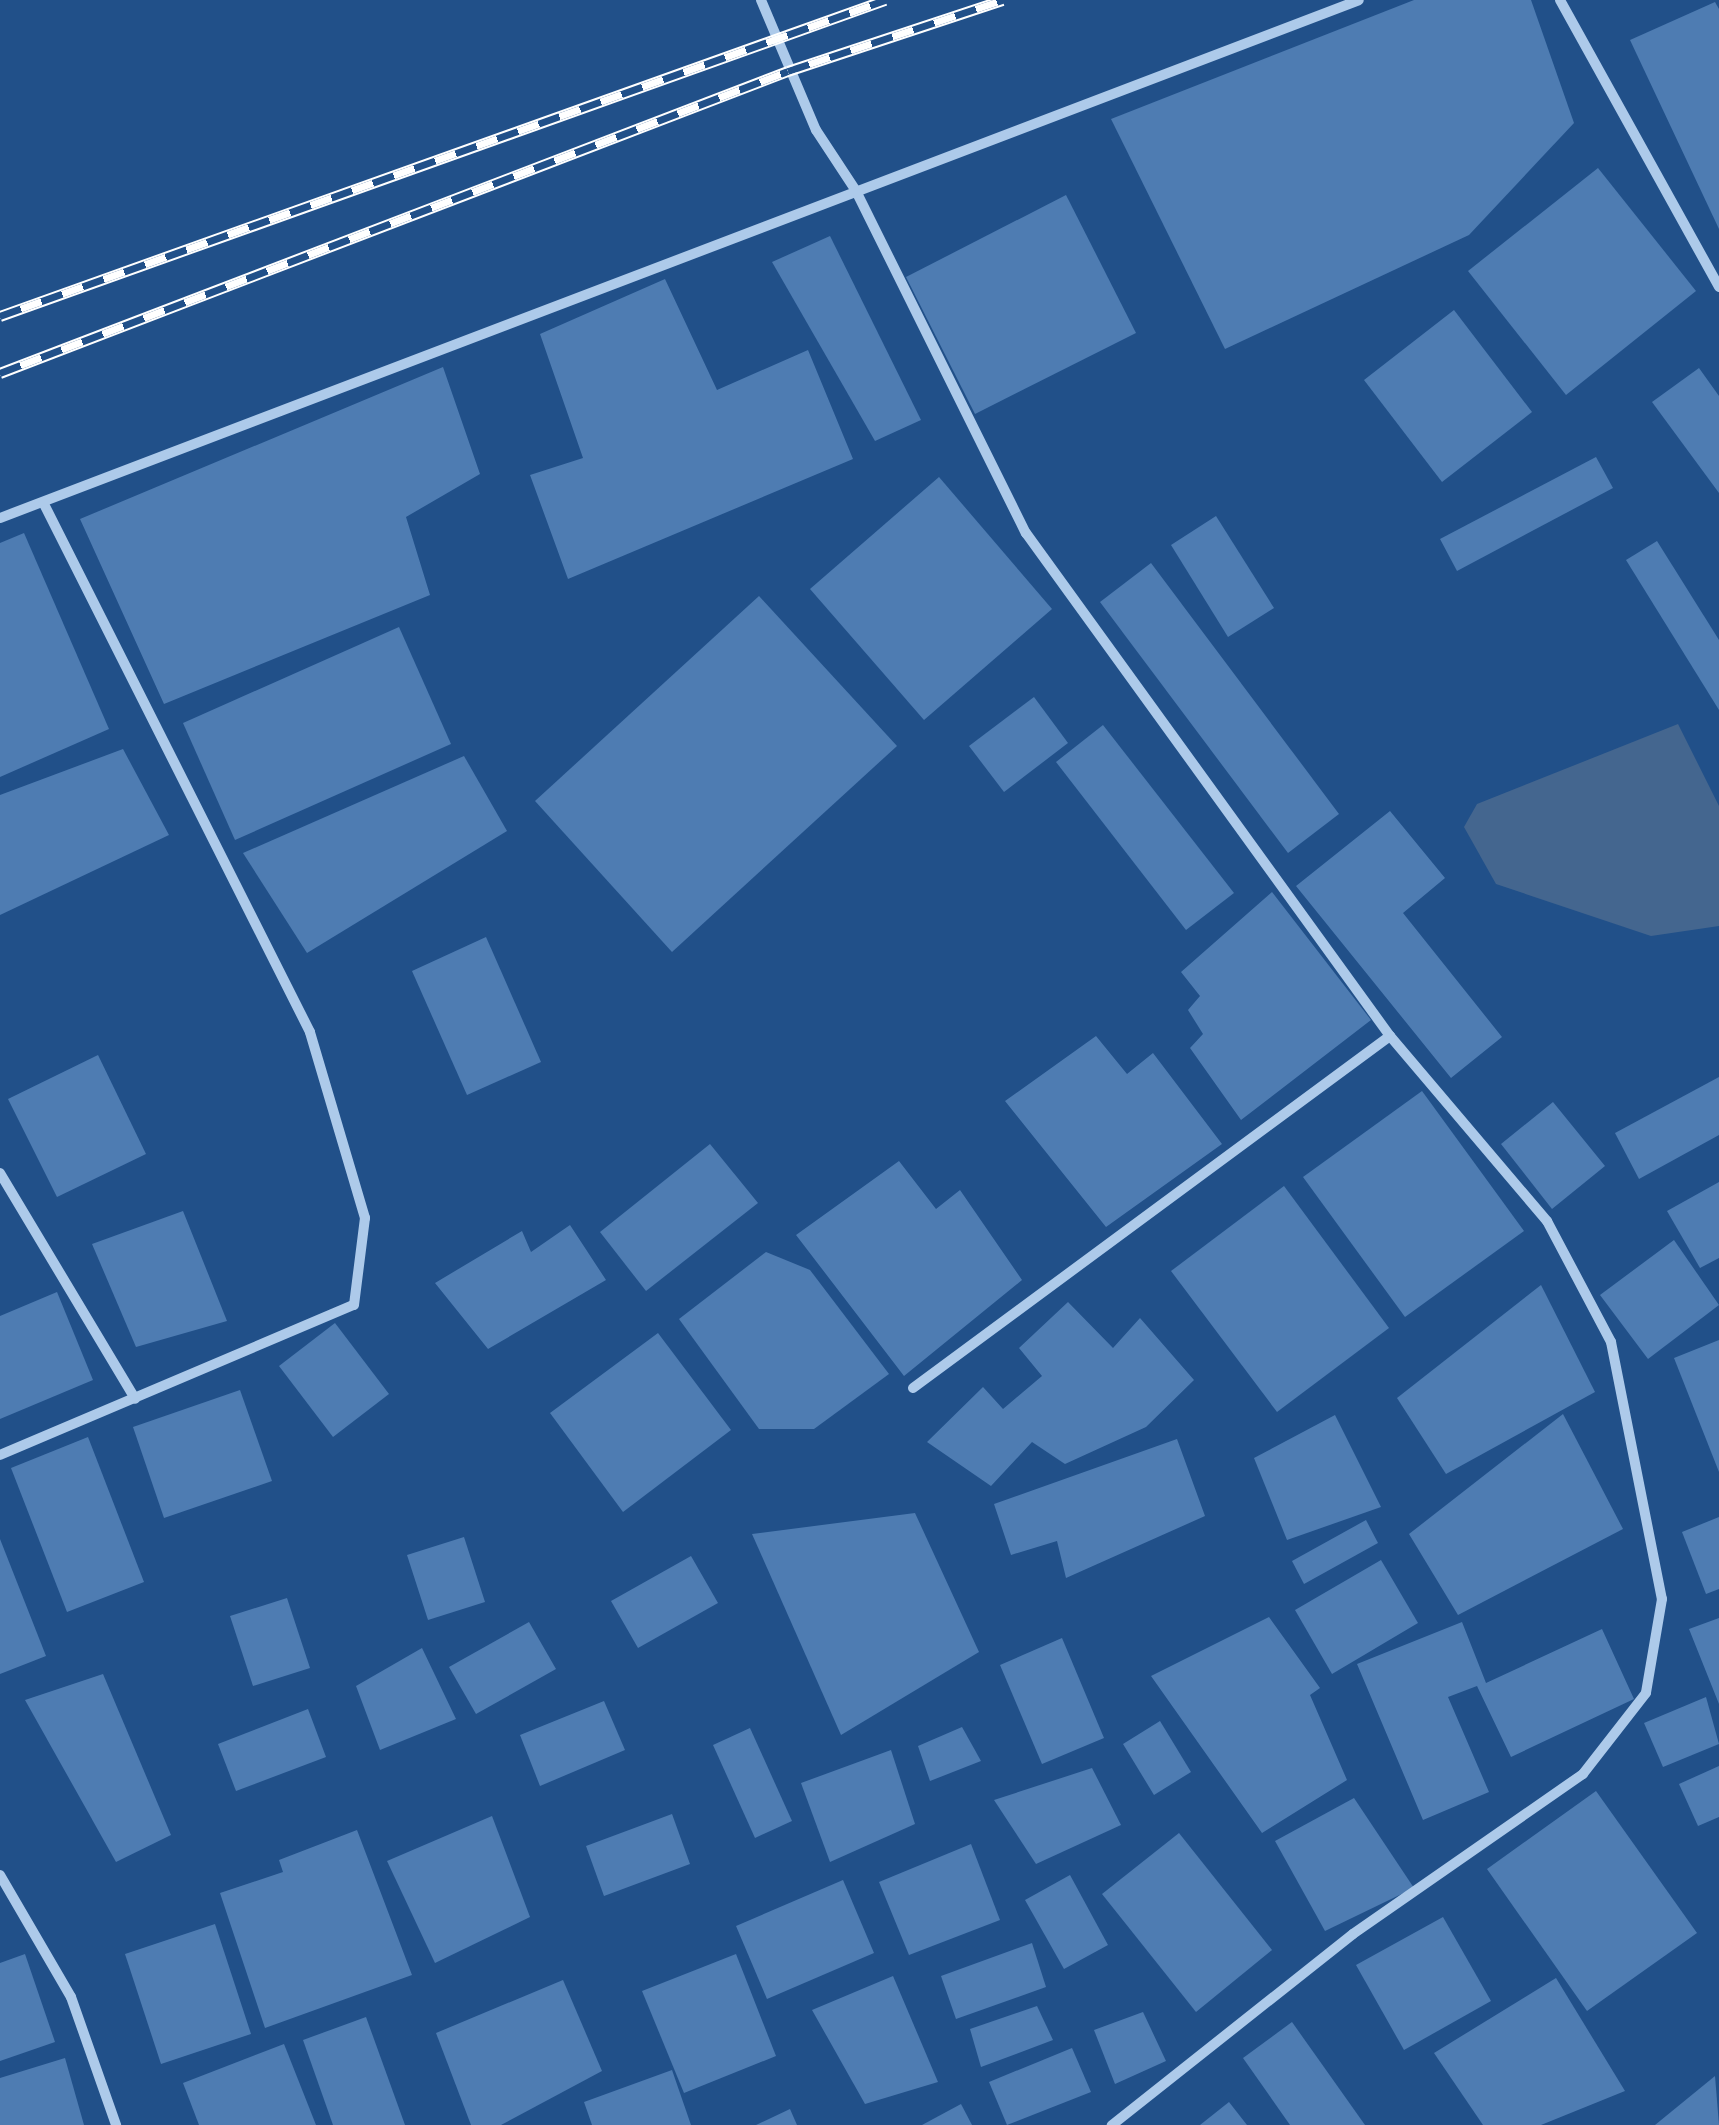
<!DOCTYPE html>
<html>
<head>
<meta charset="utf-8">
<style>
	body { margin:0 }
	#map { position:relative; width:1719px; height:2125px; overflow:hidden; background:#215089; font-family:"Roboto Condensed",sans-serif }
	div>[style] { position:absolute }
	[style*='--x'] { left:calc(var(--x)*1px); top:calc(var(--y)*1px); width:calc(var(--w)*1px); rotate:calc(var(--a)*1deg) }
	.water>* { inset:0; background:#44668f }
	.building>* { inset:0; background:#4e7cb2 }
	.street>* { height:10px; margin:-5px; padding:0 5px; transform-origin:5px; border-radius:5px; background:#adcaea }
	.rail>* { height:11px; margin-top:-5.5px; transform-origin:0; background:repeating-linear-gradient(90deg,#215089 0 22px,#fff 0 44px); box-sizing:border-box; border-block:2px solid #fff }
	span { translate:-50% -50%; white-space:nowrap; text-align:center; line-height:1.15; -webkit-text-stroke:9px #215089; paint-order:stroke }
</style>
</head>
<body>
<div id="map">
	<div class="water">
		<i style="clip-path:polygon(1678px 724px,1719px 806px,1719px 926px,1651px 936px,1496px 884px,1464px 827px,1477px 804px)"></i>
	</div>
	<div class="building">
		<i style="clip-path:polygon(1414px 0,1531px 0,1574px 123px,1469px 235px,1225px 349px,1111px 119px)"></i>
		<i style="clip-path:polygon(1715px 2px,1719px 9px,1719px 229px,1630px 40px)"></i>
		<i style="clip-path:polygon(1598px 168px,1696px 291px,1566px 395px,1468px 271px)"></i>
		<i style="clip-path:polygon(1066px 195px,1136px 333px,975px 414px,906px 277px)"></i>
		<i style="clip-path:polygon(830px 236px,921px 420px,875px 441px,772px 262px)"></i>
		<i style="clip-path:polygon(665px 279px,717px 390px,808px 350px,853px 459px,568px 579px,530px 475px,583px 458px,540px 334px)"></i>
		<i style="clip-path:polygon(1454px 310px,1532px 412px,1442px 482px,1364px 380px)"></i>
		<i style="clip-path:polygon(443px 367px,480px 474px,406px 517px,430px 595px,164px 704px,80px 519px)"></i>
		<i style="clip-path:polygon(1699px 368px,1719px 396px,1719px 493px,1652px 402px)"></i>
		<i style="clip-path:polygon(1596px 457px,1613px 488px,1457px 571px,1440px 539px)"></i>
		<i style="clip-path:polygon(939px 477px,1052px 609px,924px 720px,810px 589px)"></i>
		<i style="clip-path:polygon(1216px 516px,1274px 608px,1228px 637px,1171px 545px)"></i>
		<i style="clip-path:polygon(24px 533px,109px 729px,0 777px,0 543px)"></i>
		<i style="clip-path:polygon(1657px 541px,1719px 640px,1719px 710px,1626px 560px)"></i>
		<i style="clip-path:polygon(1151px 563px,1339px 814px,1288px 853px,1100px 602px)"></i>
		<i style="clip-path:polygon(759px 596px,897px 746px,672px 952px,535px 801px)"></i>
		<i style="clip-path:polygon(399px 627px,451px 744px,235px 840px,183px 723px)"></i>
		<i style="clip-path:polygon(1034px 697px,1068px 743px,1004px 792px,969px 746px)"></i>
		<i style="clip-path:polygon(1103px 725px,1234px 893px,1186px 930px,1056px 762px)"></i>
		<i style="clip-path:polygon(123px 749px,169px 835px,0 915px,0 795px)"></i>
		<i style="clip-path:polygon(464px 756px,507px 831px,307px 953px,243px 853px)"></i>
		<i style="clip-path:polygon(1390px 811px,1445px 878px,1403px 913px,1502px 1037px,1451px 1078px,1296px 886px)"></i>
		<i style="clip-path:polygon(1272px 892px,1371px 1020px,1241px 1120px,1190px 1048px,1203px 1034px,1188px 1010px,1200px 996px,1181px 972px)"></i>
		<i style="clip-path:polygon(486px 937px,541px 1062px,467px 1095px,412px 971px)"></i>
		<i style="clip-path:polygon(1096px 1036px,1127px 1074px,1153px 1053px,1222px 1144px,1106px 1227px,1005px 1101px)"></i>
		<i style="clip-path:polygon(98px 1055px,146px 1154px,57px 1197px,8px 1099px)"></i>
		<i style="clip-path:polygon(1719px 1077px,1719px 1135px,1639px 1179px,1615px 1133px)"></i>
		<i style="clip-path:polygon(1422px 1091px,1524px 1231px,1405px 1317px,1303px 1177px)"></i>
		<i style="clip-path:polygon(1553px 1102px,1605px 1166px,1552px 1209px,1501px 1144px)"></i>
		<i style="clip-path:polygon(710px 1144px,758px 1203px,646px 1291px,600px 1232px)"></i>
		<i style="clip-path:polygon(899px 1161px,936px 1209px,960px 1190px,1022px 1280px,904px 1376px,796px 1235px)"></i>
		<i style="clip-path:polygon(1719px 1182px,1719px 1258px,1700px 1268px,1667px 1211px)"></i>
		<i style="clip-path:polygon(1284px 1186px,1389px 1328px,1277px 1412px,1171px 1271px)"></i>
		<i style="clip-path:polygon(183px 1211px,227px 1321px,136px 1347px,92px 1244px)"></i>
		<i style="clip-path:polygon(570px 1225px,606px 1280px,488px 1349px,435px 1283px,522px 1231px,531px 1252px)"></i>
		<i style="clip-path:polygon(1674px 1240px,1719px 1305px,1648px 1359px,1600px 1295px)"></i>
		<i style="clip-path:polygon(766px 1252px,810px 1270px,889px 1374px,814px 1429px,759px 1429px,679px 1319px)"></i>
		<i style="clip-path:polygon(1541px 1285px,1595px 1392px,1446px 1474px,1397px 1398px)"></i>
		<i style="clip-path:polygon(57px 1292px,93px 1380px,0 1419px,0 1316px)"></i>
		<i style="clip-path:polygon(1068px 1302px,1113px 1348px,1140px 1318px,1194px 1380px,1146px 1427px,1065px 1464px,1032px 1442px,991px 1486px,927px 1442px,983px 1387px,1003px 1409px,1042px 1376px,1019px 1348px)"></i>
		<i style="clip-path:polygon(335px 1323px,389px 1394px,333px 1437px,279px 1366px)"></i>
		<i style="clip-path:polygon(658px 1333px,731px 1430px,623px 1512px,550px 1413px)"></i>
		<i style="clip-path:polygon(1719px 1340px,1719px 1472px,1674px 1358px)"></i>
		<i style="clip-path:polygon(240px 1390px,272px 1481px,164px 1518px,133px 1427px)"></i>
		<i style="clip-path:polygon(1563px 1414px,1623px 1529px,1458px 1615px,1409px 1534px)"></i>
		<i style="clip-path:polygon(1335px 1415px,1381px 1507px,1287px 1540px,1254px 1458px)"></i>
		<i style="clip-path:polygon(88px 1437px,144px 1582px,67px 1612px,11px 1468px)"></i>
		<i style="clip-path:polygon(1177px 1439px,1205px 1516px,1066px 1578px,1057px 1541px,1011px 1555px,994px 1504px)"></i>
		<i style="clip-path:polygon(915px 1513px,979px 1652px,841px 1735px,752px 1534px)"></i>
		<i style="clip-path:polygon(1719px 1517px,1719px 1589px,1706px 1594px,1682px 1532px)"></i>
		<i style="clip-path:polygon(1366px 1520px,1378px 1543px,1304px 1584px,1292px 1561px)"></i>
		<i style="clip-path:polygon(464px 1537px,485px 1602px,428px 1620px,407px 1555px)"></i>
		<i style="clip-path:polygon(0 1539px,46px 1656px,0 1674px)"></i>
		<i style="clip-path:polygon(691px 1556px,718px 1603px,638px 1648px,611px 1601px)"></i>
		<i style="clip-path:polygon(1381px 1560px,1418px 1623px,1332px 1674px,1295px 1610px)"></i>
		<i style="clip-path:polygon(287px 1598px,310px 1668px,253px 1686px,230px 1616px)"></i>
		<i style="clip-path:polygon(1269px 1617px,1320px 1688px,1310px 1695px,1347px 1780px,1262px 1833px,1151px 1676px)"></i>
		<i style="clip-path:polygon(1719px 1618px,1719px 1704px,1689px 1629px)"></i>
		<i style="clip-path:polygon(529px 1622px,556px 1669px,476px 1714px,449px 1667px)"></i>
		<i style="clip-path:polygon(1462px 1622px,1486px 1683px,1602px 1629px,1634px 1699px,1511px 1757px,1477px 1686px,1448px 1697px,1489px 1792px,1423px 1820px,1357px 1664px)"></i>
		<i style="clip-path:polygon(1062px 1638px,1104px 1738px,1042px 1764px,1000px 1665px)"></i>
		<i style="clip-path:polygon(422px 1648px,456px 1719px,380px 1750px,356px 1686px)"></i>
		<i style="clip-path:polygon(103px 1674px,171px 1835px,116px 1862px,25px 1700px)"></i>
		<i style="clip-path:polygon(1706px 1697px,1719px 1744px,1663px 1767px,1644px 1723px)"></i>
		<i style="clip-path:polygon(604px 1701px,625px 1750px,540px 1786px,520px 1735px)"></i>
		<i style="clip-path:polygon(308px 1709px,326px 1757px,236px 1791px,218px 1744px)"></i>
		<i style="clip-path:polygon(1160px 1721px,1191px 1772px,1154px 1795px,1123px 1744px)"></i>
		<i style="clip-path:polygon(962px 1727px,981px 1761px,930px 1781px,918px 1746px)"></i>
		<i style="clip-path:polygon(750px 1728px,792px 1821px,755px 1838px,713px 1745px)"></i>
		<i style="clip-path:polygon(891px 1750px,915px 1824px,830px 1862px,801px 1783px)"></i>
		<i style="clip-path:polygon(1719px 1766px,1719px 1817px,1698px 1826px,1679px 1784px)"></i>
		<i style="clip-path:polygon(1092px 1768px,1121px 1825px,1036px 1864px,994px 1800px)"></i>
		<i style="clip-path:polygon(1596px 1791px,1697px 1933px,1587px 2011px,1487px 1869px)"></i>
		<i style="clip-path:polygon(1354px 1798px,1414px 1888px,1325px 1931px,1275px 1841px)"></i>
		<i style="clip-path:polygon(672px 1814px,690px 1864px,604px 1896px,586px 1846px)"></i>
		<i style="clip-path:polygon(492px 1816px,530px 1917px,435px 1963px,387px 1861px)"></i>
		<i style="clip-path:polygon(357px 1830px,412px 1975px,265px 2028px,220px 1893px,283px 1872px,279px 1860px)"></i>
		<i style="clip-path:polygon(1179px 1833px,1272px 1950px,1196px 2012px,1102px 1894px)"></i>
		<i style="clip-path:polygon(971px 1844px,1000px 1920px,909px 1955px,879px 1882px)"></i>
		<i style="clip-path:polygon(1070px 1875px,1108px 1945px,1064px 1969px,1025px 1900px)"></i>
		<i style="clip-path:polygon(843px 1880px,874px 1953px,767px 1999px,736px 1926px)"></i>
		<i style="clip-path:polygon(1443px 1917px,1491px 2001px,1404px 2050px,1356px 1965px)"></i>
		<i style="clip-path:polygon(215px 1924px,251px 2034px,161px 2064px,125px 1954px)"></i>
		<i style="clip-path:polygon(1032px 1943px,1046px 1987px,956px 2019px,941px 1976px)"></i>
		<i style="clip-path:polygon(25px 1954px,55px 2042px,0 2061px,0 1963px)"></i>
		<i style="clip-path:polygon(736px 1954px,776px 2056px,684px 2093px,642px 1991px)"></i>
		<i style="clip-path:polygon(893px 1976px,938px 2082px,865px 2104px,812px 2010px)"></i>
		<i style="clip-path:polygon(1556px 1978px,1625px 2091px,1541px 2125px,1483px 2125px,1434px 2053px)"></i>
		<i style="clip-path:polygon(563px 1980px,602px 2071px,501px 2125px,471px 2125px,436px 2033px)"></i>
		<i style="clip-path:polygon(1037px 2006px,1053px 2040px,981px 2067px,970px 2029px)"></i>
		<i style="clip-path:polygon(1143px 2012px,1166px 2061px,1115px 2084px,1094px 2030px)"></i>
		<i style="clip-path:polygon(366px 2017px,405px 2125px,333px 2125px,303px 2040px)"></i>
		<i style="clip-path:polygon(1292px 2022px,1365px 2125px,1290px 2125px,1243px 2058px)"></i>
		<i style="clip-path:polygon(284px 2044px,316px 2125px,199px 2125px,183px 2083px)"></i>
		<i style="clip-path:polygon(1072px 2048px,1091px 2092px,1007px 2125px,989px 2082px)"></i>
		<i style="clip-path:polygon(65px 2058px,84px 2125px,0 2125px,0 2078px)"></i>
		<i style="clip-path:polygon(672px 2070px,691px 2125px,592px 2125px,584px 2102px)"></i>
		<i style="clip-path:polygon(1715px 2076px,1719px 2125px,1655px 2125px)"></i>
		<i style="clip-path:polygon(1229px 2102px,1247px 2125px,1200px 2125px)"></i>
		<i style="clip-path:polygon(961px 2104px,972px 2125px,922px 2125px)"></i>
		<i style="clip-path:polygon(790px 2109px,797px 2125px,756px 2125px)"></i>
	</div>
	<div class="street">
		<i style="--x:761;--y:0;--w:141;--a:67.1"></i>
		<i style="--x:816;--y:130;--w:73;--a:56.7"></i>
		<i style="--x:856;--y:191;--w:382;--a:63.6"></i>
		<i style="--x:1026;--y:533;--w:621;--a:54.11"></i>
		<i style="--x:1390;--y:1036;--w:243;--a:49.7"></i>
		<i style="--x:1547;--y:1221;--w:137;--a:62.1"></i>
		<i style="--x:1611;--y:1342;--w:262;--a:78.8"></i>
		<i style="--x:1662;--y:1599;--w:95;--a:99.7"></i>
		<i style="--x:1646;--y:1693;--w:103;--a:127.9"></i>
		<i style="--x:1583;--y:1774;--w:280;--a:145.2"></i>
		<i style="--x:1353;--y:1934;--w:308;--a:141.6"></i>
		<i style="--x:1560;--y:0;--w:328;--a:61"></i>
		<i style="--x:0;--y:518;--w:1454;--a:-20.86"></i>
		<i style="--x:0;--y:1173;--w:263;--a:59.1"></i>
		<i style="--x:913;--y:1388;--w:593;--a:-36.43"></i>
		<i style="--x:0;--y:1455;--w:384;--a:-23"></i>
		<i style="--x:354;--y:1305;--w:88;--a:-82.8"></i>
		<i style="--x:365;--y:1218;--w:194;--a:-106.5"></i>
		<i style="--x:310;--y:1032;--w:593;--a:-116.74"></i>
		<i style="--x:0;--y:1875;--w:141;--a:59.8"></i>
		<i style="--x:71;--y:1997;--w:136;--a:70.6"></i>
	</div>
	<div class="rail">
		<i style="--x:0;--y:316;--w:940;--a:-19.65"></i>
		<i style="--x:0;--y:373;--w:844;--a:-20.97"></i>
		<i style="--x:788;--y:71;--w:226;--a:-18.3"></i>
	</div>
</div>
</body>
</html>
